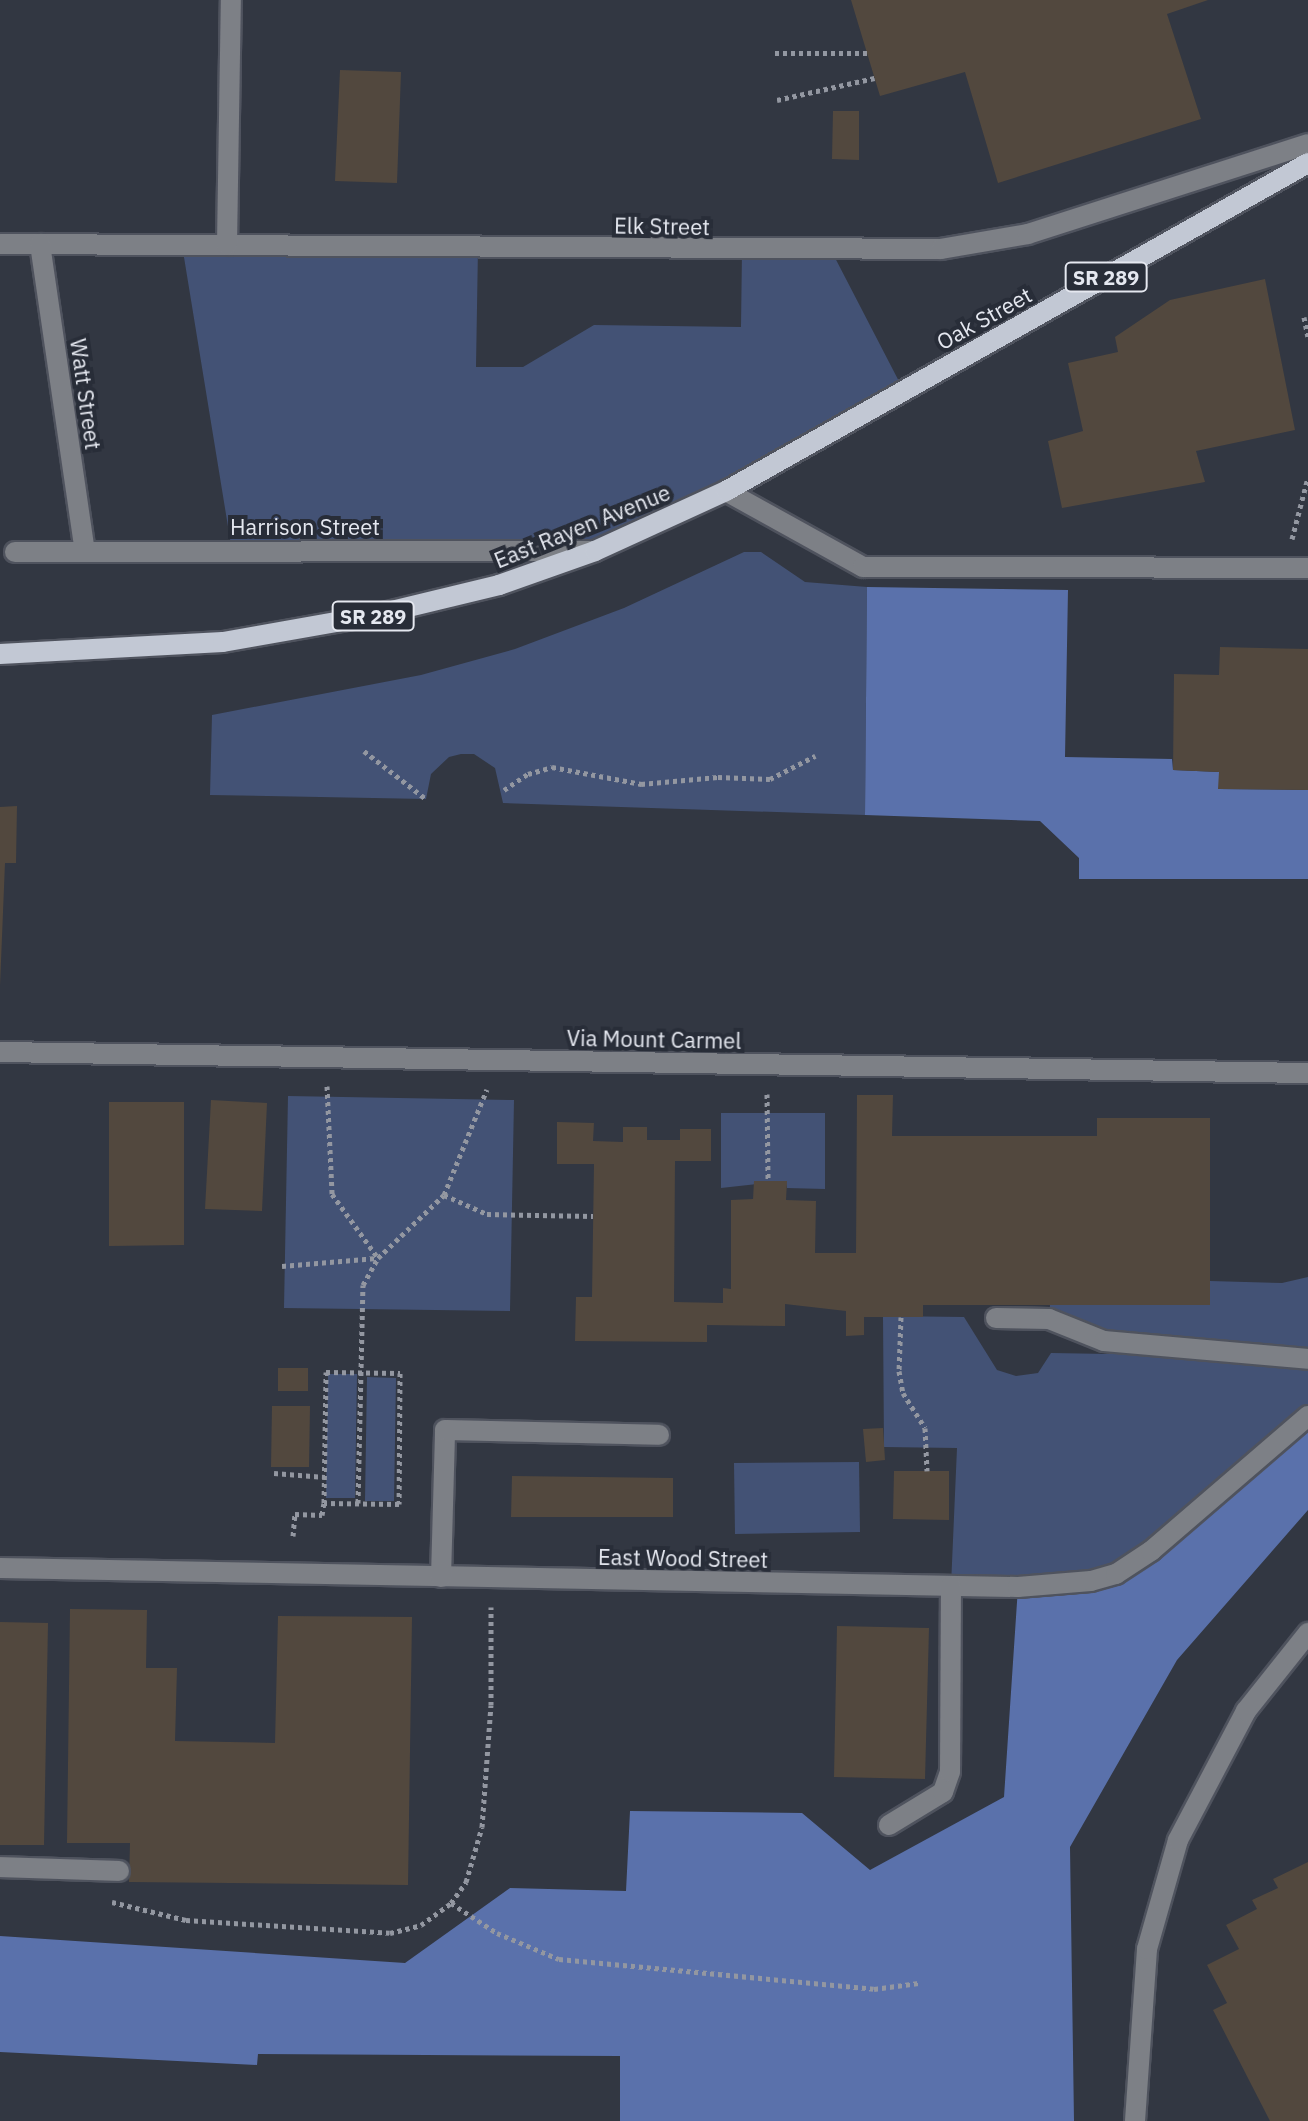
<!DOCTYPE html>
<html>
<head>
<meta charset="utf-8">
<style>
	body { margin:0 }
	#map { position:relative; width:1308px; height:2121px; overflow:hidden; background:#323742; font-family:"IBM Plex Sans",sans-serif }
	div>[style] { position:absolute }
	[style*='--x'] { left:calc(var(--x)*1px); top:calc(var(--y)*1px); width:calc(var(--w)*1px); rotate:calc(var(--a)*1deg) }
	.green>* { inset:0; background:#435275 }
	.forest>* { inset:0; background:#5a71ab }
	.building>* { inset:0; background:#52483e }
	.path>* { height:5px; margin-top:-2.5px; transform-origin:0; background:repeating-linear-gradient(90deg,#9397a1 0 4px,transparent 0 8px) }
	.roads { filter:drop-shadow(2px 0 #4f535e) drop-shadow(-2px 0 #4f535e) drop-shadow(0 2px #4f535e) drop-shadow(0 -2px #4f535e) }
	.minor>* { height:20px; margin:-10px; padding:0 10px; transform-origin:10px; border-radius:10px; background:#7d8086 }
	.major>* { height:20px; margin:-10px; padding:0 10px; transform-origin:10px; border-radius:10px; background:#c2c8d4 }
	span { translate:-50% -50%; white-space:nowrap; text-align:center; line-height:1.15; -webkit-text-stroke:8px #282d38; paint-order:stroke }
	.shield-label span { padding:2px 6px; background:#282d38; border:2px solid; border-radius:6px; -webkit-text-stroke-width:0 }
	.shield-label { font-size:20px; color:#e5e8f0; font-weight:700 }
	.street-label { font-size:22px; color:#e5e8f0 }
</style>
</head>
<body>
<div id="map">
	<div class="green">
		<i style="clip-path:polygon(182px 245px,478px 248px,476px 367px,523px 367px,594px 325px,741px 327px,742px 251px,832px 252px,904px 391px,595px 551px,232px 551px)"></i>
		<i style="clip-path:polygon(744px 552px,761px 552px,805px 582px,867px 587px,865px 815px,503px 803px,495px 768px,474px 754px,461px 754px,449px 757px,431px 774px,426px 799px,210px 795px,212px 715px,421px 675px,515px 649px,624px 608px)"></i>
		<i style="clip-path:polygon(288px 1096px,514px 1100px,510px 1311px,284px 1308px)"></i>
		<i style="clip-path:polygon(721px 1113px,825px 1113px,825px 1189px,787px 1188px,786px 1181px,721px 1188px)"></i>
		<i style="clip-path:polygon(1308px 1277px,1308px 1416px,1116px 1574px,951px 1586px,957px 1448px,884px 1447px,883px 1316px,964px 1317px,997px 1370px,1016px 1376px,1038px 1373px,1051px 1353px,1109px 1354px,1109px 1341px,1049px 1319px,1050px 1305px,1209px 1305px,1210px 1281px,1282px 1283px)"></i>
		<i style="clip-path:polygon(328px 1374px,357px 1374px,355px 1498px,326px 1498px)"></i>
		<i style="clip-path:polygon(367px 1377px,396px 1378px,394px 1501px,365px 1501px)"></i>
		<i style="clip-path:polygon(859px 1462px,860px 1532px,735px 1534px,734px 1463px)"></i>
	</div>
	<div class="forest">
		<i style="clip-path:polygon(867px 587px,1068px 590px,1065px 757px,1172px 759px,1173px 770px,1219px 772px,1219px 789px,1308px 790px,1308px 879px,1079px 879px,1079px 858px,1040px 821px,865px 815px)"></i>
		<i style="clip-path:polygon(1308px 1416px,1308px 1510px,1177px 1660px,1070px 1847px,1074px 2121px,620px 2121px,620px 2056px,258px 2054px,257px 2065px,0 2052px,0 1936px,405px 1963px,510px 1888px,626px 1891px,630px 1811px,802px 1813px,870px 1870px,1004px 1797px,1018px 1587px,1116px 1574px)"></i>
	</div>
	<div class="building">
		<i style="clip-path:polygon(851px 0,1208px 0,1167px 14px,1201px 119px,998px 183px,965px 72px,880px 96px)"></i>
		<i style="clip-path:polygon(340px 70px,401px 72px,397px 183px,335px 181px)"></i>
		<i style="clip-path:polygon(833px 111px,859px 111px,859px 160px,832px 159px)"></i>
		<i style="clip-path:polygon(1265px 279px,1295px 430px,1196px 451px,1205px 482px,1062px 508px,1048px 441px,1083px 431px,1068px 363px,1118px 352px,1115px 337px,1170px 300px)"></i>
		<i style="clip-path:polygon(1220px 647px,1308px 649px,1308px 790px,1218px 789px,1219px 772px,1173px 770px,1174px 674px,1219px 675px)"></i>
		<i style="clip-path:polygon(17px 806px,16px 863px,5px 863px,0 986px,0 807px)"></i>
		<i style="clip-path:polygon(857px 1095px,893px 1095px,892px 1136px,1097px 1136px,1097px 1118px,1210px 1118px,1210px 1305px,923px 1305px,923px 1317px,864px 1317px,864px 1335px,846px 1336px,846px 1311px,785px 1304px,785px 1326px,707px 1325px,707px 1342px,575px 1341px,576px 1297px,592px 1297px,594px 1164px,557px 1164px,557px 1122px,594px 1123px,593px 1141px,623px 1142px,623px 1127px,647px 1127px,647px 1140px,680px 1140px,680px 1129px,711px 1129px,711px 1161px,675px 1161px,674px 1302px,723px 1303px,723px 1288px,731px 1289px,731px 1200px,753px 1199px,754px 1181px,787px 1181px,786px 1200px,816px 1201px,815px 1253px,856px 1253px)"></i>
		<i style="clip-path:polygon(211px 1100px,267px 1103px,262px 1211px,205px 1209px)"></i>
		<i style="clip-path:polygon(109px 1102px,184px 1102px,184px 1245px,109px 1246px)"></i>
		<i style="clip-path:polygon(278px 1368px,308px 1368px,308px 1391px,278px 1391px)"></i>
		<i style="clip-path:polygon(272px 1406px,310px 1406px,309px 1467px,271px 1467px)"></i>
		<i style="clip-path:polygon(883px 1428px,885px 1460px,866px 1462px,863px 1429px)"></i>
		<i style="clip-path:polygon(894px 1471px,949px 1471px,949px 1520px,893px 1519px)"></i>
		<i style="clip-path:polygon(512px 1476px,673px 1478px,673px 1517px,511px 1517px)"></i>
		<i style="clip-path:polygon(70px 1609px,147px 1610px,146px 1668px,177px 1668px,175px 1741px,275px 1743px,278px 1616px,412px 1617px,408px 1885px,129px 1882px,130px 1843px,67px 1843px)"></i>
		<i style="clip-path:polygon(0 1622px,48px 1623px,44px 1845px,0 1845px)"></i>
		<i style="clip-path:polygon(837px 1626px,929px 1628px,925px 1779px,834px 1777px)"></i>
		<i style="clip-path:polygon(1308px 1862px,1308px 2121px,1270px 2121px,1213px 2010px,1227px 2003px,1207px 1965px,1239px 1949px,1226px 1925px,1257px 1909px,1252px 1900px,1278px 1888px,1273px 1879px)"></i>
	</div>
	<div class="path">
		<i style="--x:775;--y:53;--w:92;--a:0"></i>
		<i style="--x:777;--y:100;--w:100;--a:-12.7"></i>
		<i style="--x:1304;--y:317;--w:20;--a:79"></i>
		<i style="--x:1292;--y:539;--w:64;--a:-75.5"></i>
		<i style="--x:364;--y:751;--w:78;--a:37.7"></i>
		<i style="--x:504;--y:790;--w:29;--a:-34"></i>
		<i style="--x:528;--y:774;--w:25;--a:-16"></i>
		<i style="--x:552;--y:767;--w:91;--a:10.8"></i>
		<i style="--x:641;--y:784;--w:77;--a:-5.2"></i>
		<i style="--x:718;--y:777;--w:52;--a:2.2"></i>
		<i style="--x:770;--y:779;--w:51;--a:-27.1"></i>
		<i style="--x:327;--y:1086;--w:108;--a:87.3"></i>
		<i style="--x:332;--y:1194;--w:79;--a:54.3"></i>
		<i style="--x:767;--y:1094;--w:87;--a:89.3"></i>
		<i style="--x:444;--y:1195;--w:47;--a:23.8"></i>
		<i style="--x:487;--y:1214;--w:106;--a:1.1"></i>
		<i style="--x:282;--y:1266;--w:95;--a:-4.8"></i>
		<i style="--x:901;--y:1317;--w:54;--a:92.1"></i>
		<i style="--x:899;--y:1371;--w:22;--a:80"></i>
		<i style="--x:903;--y:1393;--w:41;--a:57.8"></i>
		<i style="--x:925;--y:1428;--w:43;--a:87.3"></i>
		<i style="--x:326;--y:1372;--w:74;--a:0.8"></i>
		<i style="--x:400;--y:1373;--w:131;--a:90.4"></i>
		<i style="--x:399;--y:1504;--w:75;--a:-179.2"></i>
		<i style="--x:324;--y:1503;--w:131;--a:-89.1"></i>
		<i style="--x:274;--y:1473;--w:51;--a:4.5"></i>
		<i style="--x:358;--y:1503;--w:218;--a:-88.7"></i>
		<i style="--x:363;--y:1285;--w:31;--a:-61"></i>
		<i style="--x:378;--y:1258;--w:91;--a:-43.7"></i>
		<i style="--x:444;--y:1195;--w:114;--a:-67.9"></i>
		<i style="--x:293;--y:1536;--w:22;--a:-85"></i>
		<i style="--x:295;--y:1514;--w:27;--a:2"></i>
		<i style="--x:322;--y:1515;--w:12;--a:-81"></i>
		<i style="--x:112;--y:1902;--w:76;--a:13.7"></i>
		<i style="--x:186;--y:1920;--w:204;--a:3.6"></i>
		<i style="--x:390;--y:1933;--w:32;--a:-14"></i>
		<i style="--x:421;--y:1925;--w:37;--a:-36"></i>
		<i style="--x:451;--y:1903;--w:26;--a:-54"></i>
		<i style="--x:466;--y:1882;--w:57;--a:-73.8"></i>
		<i style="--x:482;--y:1827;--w:122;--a:-85.8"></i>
		<i style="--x:491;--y:1705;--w:98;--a:-90"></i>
		<i style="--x:451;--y:1903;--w:55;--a:33.1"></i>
		<i style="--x:497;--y:1933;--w:67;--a:22.8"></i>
		<i style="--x:559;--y:1959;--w:316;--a:5.4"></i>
		<i style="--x:874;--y:1989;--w:45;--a:-7.6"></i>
	</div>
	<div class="roads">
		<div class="minor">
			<i style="--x:0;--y:244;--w:941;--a:0.3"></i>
			<i style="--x:941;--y:249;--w:88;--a:-9.8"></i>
			<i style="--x:1028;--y:234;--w:294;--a:-17.8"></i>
			<i style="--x:40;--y:244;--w:310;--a:81.7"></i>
			<i style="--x:227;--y:245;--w:245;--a:-89.1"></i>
			<i style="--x:726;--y:491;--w:157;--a:29"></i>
			<i style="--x:863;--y:567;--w:445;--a:0.1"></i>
			<i style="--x:15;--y:552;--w:576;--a:-0.1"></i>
			<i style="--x:0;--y:1052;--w:1308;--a:0.92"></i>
			<i style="--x:996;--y:1318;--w:53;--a:1.1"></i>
			<i style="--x:1049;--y:1319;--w:59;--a:21.8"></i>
			<i style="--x:1104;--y:1341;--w:205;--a:5"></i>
			<i style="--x:0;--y:1568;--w:1018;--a:1.07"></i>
			<i style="--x:1018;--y:1587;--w:73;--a:-4.7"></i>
			<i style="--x:1091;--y:1581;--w:26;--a:-16"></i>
			<i style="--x:1116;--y:1574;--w:42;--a:-33.3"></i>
			<i style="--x:1151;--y:1551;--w:207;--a:-40.7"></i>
			<i style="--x:441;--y:1577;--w:147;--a:-88.4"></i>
			<i style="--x:445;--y:1430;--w:214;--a:1.3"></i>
			<i style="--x:889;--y:1825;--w:63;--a:-31.4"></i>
			<i style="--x:943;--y:1792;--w:21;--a:-71"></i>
			<i style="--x:950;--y:1772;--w:186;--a:-89.7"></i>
			<i style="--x:0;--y:1867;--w:119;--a:1.9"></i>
			<i style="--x:1135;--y:2121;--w:172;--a:-86"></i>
			<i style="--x:1147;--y:1949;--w:113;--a:-74.1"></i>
			<i style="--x:1178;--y:1840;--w:146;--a:-62.2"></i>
			<i style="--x:1246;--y:1711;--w:100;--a:-51.5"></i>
		</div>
		<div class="major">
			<i style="--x:0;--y:654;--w:223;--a:-3.1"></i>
			<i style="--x:223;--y:642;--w:150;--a:-10"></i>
			<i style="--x:371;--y:616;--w:132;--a:-13.6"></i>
			<i style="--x:499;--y:585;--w:102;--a:-19.5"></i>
			<i style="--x:595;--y:551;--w:144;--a:-24.6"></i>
			<i style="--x:726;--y:491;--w:668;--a:-29.4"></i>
		</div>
	</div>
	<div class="shield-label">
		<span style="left:1106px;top:277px">SR 289</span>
		<span style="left:373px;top:616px">SR 289</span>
	</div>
	<div class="street-label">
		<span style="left:662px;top:226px;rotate:1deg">Elk Street</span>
		<span style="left:984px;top:318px;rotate:-29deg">Oak Street</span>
		<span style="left:86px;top:394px;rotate:82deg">Watt Street</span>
		<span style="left:582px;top:526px;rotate:-22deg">East Rayen Avenue</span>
		<span style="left:305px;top:527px">Harrison Street</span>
		<span style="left:654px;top:1039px;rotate:1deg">Via Mount Carmel</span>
		<span style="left:683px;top:1558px;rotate:1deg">East Wood Street</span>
	</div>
</div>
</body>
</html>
